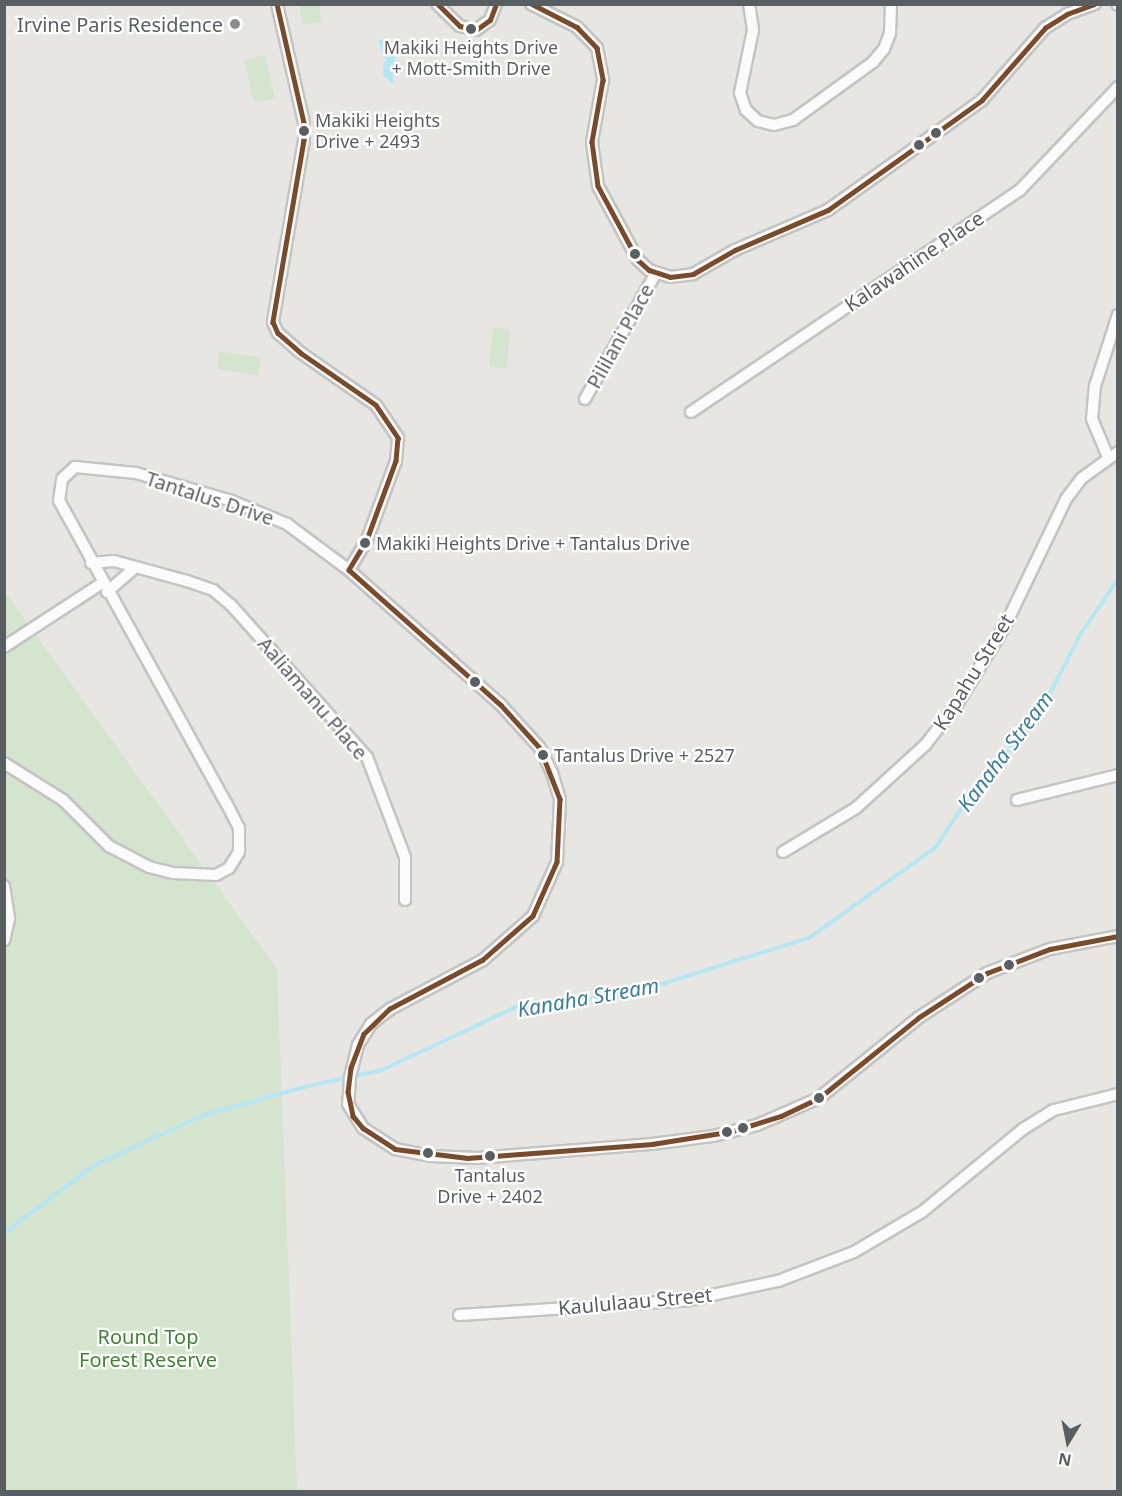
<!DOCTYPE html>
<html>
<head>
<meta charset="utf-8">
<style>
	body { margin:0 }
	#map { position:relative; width:1122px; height:1496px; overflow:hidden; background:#e8e6e3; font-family:"Noto Sans",sans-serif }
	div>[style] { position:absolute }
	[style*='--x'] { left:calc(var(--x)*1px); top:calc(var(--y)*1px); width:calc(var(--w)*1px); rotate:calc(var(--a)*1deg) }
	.green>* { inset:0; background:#d5e4ce }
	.water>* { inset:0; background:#b6e6f4 }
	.stream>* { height:4px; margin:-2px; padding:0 2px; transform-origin:2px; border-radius:2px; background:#b6e6f4 }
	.roads { filter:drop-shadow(2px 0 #c4c4c4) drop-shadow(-2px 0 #c4c4c4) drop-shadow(0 2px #c4c4c4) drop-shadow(0 -2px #c4c4c4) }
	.minor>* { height:10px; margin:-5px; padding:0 5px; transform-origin:5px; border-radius:5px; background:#fcfbfb }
	.bus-1>* { height:4.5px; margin:-2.25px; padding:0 2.25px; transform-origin:2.25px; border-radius:2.25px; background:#7a4b2a }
	.dots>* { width:16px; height:16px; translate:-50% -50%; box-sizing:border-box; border:3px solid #fff; border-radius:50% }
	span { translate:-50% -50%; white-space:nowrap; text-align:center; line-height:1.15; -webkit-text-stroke:4.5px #fff; paint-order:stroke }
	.bus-label { font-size:18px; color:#595e61 }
	.left { translate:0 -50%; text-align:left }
	.poi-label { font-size:20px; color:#595e61 }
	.right { translate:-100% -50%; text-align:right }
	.street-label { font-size:20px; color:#595e61 }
	.park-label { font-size:20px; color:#448138 }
	.water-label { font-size:21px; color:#3b7d9a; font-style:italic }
	.frame { position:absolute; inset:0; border:6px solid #595e61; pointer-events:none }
	.north { position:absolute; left:1038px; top:1412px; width:60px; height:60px; -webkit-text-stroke:4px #fff; paint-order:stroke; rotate:190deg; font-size:16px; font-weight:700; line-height:24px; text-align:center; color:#595e61 }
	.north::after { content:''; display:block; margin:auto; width:21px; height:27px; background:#595e61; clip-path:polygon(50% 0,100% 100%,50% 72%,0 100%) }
</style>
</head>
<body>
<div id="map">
	<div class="green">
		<i style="clip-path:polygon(299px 5px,319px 5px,322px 22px,303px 25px)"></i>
		<i style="clip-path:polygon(265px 55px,275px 98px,254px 103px,244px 60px)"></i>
		<i style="clip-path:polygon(493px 328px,510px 329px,507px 368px,489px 367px)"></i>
		<i style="clip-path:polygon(219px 351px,261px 358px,258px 376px,217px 369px)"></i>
		<i style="clip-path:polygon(4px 591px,277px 969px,297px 1491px,5px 1491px)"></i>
	</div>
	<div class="water">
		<i style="clip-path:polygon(385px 39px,395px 51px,393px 84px,383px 75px,384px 61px,387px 63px,378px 41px)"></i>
	</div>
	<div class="stream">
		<i style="--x:4;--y:1233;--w:114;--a:-36.8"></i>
		<i style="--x:95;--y:1165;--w:120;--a:-24.6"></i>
		<i style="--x:204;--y:1115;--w:108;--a:-15.6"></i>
		<i style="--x:308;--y:1086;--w:76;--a:-12.2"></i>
		<i style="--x:382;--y:1070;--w:153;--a:-25.2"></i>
		<i style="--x:520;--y:1005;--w:64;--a:-4.5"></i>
		<i style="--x:584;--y:1000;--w:66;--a:-10.5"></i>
		<i style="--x:649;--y:988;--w:168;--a:-17.4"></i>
		<i style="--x:809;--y:938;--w:156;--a:-35.6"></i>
		<i style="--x:936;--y:847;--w:55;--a:-56.9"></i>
		<i style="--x:966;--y:801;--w:72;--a:-49.5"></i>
		<i style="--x:1013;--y:746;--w:62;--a:-54.8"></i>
		<i style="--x:1049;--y:695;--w:68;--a:-62.7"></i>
		<i style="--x:1080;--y:635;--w:68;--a:-55.8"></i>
	</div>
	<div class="roads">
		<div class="minor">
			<i style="--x:277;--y:4;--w:122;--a:77.2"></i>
			<i style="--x:304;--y:123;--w:17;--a:90"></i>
			<i style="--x:304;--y:140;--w:185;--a:99.7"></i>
			<i style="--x:273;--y:322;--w:12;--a:66"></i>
			<i style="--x:278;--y:333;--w:30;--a:41"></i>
			<i style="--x:301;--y:353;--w:91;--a:34.7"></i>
			<i style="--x:376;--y:405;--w:40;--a:56"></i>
			<i style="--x:398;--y:438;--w:23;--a:95"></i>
			<i style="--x:396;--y:461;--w:84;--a:110.2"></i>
			<i style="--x:367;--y:540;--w:35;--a:121"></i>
			<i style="--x:437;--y:4;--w:32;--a:44"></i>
			<i style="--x:460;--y:26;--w:16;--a:14"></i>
			<i style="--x:476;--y:30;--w:17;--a:-36"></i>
			<i style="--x:490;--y:20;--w:17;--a:-69"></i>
			<i style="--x:531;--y:4;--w:51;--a:26.6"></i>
			<i style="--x:577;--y:27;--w:29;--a:46"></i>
			<i style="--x:597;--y:48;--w:33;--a:79"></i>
			<i style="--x:603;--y:80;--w:63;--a:100.1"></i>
			<i style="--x:592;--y:142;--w:44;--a:82.2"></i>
			<i style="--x:598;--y:186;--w:84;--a:61.6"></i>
			<i style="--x:638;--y:260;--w:15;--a:42"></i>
			<i style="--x:649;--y:270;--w:22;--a:18"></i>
			<i style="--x:670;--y:277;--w:23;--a:-7"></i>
			<i style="--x:693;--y:274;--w:48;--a:-29.7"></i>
			<i style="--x:735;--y:250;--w:101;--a:-23.3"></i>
			<i style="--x:828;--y:210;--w:189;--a:-35.5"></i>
			<i style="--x:982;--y:100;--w:96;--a:-48.8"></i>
			<i style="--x:1045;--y:28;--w:26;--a:-32"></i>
			<i style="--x:1067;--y:14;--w:30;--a:-20"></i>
			<i style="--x:749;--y:4;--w:26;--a:81"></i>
			<i style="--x:753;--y:30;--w:64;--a:101.7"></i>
			<i style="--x:740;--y:93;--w:18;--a:71"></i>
			<i style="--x:746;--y:110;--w:16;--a:43"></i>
			<i style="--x:758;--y:121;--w:16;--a:14"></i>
			<i style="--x:774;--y:125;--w:20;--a:-15"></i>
			<i style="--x:793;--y:120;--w:99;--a:-35.9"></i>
			<i style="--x:873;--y:62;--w:17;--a:-50"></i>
			<i style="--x:884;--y:49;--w:17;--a:-69"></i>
			<i style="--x:890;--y:33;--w:29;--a:-88"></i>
			<i style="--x:1117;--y:4;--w:1;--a:45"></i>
			<i style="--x:585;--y:399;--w:145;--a:-60.6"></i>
			<i style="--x:691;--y:412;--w:397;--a:-34"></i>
			<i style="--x:1020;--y:190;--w:142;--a:-46.4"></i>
			<i style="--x:1108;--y:457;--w:41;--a:-112.8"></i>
			<i style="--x:1092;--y:419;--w:33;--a:-85"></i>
			<i style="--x:1095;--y:386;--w:75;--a:-72.1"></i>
			<i style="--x:91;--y:563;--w:23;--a:-5"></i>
			<i style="--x:114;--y:561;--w:76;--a:15.3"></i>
			<i style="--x:187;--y:581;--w:28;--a:19"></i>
			<i style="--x:213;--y:590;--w:23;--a:40"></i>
			<i style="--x:231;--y:605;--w:204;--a:48.2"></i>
			<i style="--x:367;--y:757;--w:107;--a:69.2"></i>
			<i style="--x:405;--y:857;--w:43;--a:90"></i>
			<i style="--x:107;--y:592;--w:35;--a:-41"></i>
			<i style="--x:4;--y:647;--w:117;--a:-33.1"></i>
			<i style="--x:4;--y:763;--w:70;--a:32.1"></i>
			<i style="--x:63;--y:800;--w:65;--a:45"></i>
			<i style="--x:109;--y:846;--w:45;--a:27.7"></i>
			<i style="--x:149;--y:867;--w:25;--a:14"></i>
			<i style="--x:173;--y:873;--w:43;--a:2.7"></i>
			<i style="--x:216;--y:875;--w:15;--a:-28"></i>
			<i style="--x:229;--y:868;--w:19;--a:-58"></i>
			<i style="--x:239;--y:852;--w:24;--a:-90"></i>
			<i style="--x:239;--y:828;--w:28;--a:-117"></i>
			<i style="--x:226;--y:803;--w:345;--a:-118.9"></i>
			<i style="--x:59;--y:501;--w:22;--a:-82"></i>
			<i style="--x:62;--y:479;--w:18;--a:-43"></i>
			<i style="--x:75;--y:467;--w:61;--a:5.6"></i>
			<i style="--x:136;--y:473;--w:100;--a:16.3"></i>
			<i style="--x:232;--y:501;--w:60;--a:22.7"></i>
			<i style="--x:287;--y:524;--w:77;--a:36.6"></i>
			<i style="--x:349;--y:570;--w:203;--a:41.6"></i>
			<i style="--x:501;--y:705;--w:58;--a:47.8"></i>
			<i style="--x:540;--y:748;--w:28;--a:64"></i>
			<i style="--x:552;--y:773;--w:27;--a:73"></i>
			<i style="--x:560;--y:799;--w:63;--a:92.7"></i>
			<i style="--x:557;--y:862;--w:59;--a:114"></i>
			<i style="--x:533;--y:916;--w:67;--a:138.7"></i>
			<i style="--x:483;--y:960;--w:105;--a:152.2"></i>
			<i style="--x:390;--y:1009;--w:24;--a:142"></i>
			<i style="--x:371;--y:1024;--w:25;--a:122"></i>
			<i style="--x:358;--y:1045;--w:34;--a:104"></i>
			<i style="--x:350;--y:1078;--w:26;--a:94"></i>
			<i style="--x:348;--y:1104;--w:28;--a:58"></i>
			<i style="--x:363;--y:1128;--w:38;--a:33"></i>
			<i style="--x:395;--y:1149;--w:37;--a:11"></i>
			<i style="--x:431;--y:1156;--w:46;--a:2.5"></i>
			<i style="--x:477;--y:1158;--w:176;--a:-4.6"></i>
			<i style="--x:652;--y:1144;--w:62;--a:-7.5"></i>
			<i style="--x:713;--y:1136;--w:45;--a:-14"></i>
			<i style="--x:757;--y:1125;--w:68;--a:-23.5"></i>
			<i style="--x:819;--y:1098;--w:127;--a:-38.9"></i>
			<i style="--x:918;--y:1018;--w:82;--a:-33.1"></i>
			<i style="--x:987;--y:973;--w:67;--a:-20.9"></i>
			<i style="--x:1050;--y:949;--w:69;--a:-10.8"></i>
			<i style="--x:1017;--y:800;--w:104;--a:-13.9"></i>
			<i style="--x:783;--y:852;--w:85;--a:-31.1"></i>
			<i style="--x:856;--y:808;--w:95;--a:-42.4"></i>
			<i style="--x:926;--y:744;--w:51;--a:-52.2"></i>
			<i style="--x:957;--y:704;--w:92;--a:-58.4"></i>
			<i style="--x:1005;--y:626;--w:141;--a:-64.3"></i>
			<i style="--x:1066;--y:499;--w:26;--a:-53"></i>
			<i style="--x:1082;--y:478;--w:44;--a:-35.8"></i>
			<i style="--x:4;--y:886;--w:33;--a:81"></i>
			<i style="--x:9;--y:919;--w:22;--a:103"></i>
			<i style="--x:459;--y:1315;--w:230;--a:-3.7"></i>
			<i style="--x:689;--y:1300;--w:91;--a:-12.1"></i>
			<i style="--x:778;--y:1281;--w:81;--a:-20.9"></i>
			<i style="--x:854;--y:1252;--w:79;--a:-30.5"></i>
			<i style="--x:922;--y:1212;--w:131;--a:-39.4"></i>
			<i style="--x:1023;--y:1129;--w:36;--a:-32"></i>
			<i style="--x:1054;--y:1110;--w:66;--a:-14"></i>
		</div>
	</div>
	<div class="bus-1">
		<i style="--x:277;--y:4;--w:122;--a:77.2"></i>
		<i style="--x:304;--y:123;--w:17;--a:90"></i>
		<i style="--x:304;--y:140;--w:185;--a:99.7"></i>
		<i style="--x:273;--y:322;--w:12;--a:66"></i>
		<i style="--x:278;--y:333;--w:30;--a:41"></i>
		<i style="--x:301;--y:353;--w:91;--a:34.7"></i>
		<i style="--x:376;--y:405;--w:40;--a:56"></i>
		<i style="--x:398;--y:438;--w:23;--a:95"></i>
		<i style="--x:396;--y:461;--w:84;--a:110.2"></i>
		<i style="--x:367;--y:540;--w:35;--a:121"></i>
		<i style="--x:349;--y:570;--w:203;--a:41.6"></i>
		<i style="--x:501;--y:705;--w:58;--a:47.8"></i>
		<i style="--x:540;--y:748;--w:55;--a:68.6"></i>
		<i style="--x:560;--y:799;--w:63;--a:92.7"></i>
		<i style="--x:557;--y:862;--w:59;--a:114"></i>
		<i style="--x:533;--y:916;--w:67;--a:138.7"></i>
		<i style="--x:483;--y:960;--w:105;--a:152.2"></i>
		<i style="--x:390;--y:1009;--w:36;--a:136"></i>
		<i style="--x:364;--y:1034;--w:36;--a:111"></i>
		<i style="--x:351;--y:1068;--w:24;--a:97"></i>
		<i style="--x:348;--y:1092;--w:25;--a:78"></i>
		<i style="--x:353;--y:1116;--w:16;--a:50"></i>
		<i style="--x:363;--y:1128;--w:38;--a:33"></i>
		<i style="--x:395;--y:1149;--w:73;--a:7.1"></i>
		<i style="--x:467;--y:1158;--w:186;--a:-4.3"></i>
		<i style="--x:652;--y:1144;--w:82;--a:-9.1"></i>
		<i style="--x:733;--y:1131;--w:50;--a:-17.4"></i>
		<i style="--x:781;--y:1116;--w:42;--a:-25.3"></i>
		<i style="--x:819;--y:1098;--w:127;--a:-38.9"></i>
		<i style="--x:918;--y:1018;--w:82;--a:-33.1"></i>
		<i style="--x:987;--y:973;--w:67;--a:-20.9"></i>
		<i style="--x:1050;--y:949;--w:69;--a:-10.8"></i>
		<i style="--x:438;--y:4;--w:31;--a:45"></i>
		<i style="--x:460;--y:26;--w:16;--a:14"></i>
		<i style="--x:476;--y:30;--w:17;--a:-36"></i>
		<i style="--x:490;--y:20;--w:17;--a:-69"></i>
		<i style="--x:532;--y:4;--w:51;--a:27.1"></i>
		<i style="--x:577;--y:27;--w:29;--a:46"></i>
		<i style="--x:597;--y:48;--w:33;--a:79"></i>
		<i style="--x:603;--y:80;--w:63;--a:100.1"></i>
		<i style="--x:592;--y:142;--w:44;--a:82.2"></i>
		<i style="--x:598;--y:186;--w:84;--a:61.6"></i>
		<i style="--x:638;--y:260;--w:15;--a:42"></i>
		<i style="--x:649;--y:270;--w:22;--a:18"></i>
		<i style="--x:670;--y:277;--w:23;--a:-7"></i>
		<i style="--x:693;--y:274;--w:48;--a:-29.7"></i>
		<i style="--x:735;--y:250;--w:101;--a:-23.3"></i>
		<i style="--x:828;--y:210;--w:189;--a:-35.5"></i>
		<i style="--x:982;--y:100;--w:96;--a:-48.8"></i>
		<i style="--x:1045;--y:28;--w:26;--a:-32"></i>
		<i style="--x:1067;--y:14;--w:29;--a:-20"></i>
	</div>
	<div class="dots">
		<i style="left:235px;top:24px;background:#8b8e8e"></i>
		<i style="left:471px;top:29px;background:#595e61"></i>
		<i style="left:304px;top:131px;background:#595e61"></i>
		<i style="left:936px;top:133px;background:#595e61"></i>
		<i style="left:919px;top:145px;background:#595e61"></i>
		<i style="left:635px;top:254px;background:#595e61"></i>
		<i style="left:365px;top:543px;background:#595e61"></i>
		<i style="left:475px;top:682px;background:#595e61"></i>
		<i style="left:543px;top:755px;background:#595e61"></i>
		<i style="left:1009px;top:965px;background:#595e61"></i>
		<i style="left:979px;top:978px;background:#595e61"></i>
		<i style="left:819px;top:1098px;background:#595e61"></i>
		<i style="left:743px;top:1128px;background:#595e61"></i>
		<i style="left:727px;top:1132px;background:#595e61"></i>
		<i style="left:428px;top:1153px;background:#595e61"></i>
		<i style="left:490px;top:1156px;background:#595e61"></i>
	</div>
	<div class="bus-label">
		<span style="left:471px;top:58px">Makiki Heights Drive<br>+ Mott-Smith Drive</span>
		<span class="left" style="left:315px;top:131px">Makiki Heights<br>Drive + 2493</span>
		<span class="left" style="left:376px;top:543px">Makiki Heights Drive + Tantalus Drive</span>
		<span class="left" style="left:554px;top:755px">Tantalus Drive + 2527</span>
		<span style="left:490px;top:1186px">Tantalus<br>Drive + 2402</span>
	</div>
	<div class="poi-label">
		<span class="right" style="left:223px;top:24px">Irvine Paris Residence</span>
	</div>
	<div class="street-label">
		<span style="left:914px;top:261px;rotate:-34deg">Kalawahine Place</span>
		<span style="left:620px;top:336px;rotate:-61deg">Pililani Place</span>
		<span style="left:210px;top:498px;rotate:18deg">Tantalus Drive</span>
		<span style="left:973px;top:672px;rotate:-58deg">Kapahu Street</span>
		<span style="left:313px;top:698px;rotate:49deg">Aaliamanu Place</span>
		<span style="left:635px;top:1301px;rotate:-5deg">Kaululaau Street</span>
	</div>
	<div class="park-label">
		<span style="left:148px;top:1348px">Round Top<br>Forest Reserve</span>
	</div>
	<div class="water-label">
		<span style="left:1005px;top:751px;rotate:-53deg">Kanaha Stream</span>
		<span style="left:588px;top:997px;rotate:-10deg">Kanaha Stream</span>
	</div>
	<div class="frame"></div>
	<div class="north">N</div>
</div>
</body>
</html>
